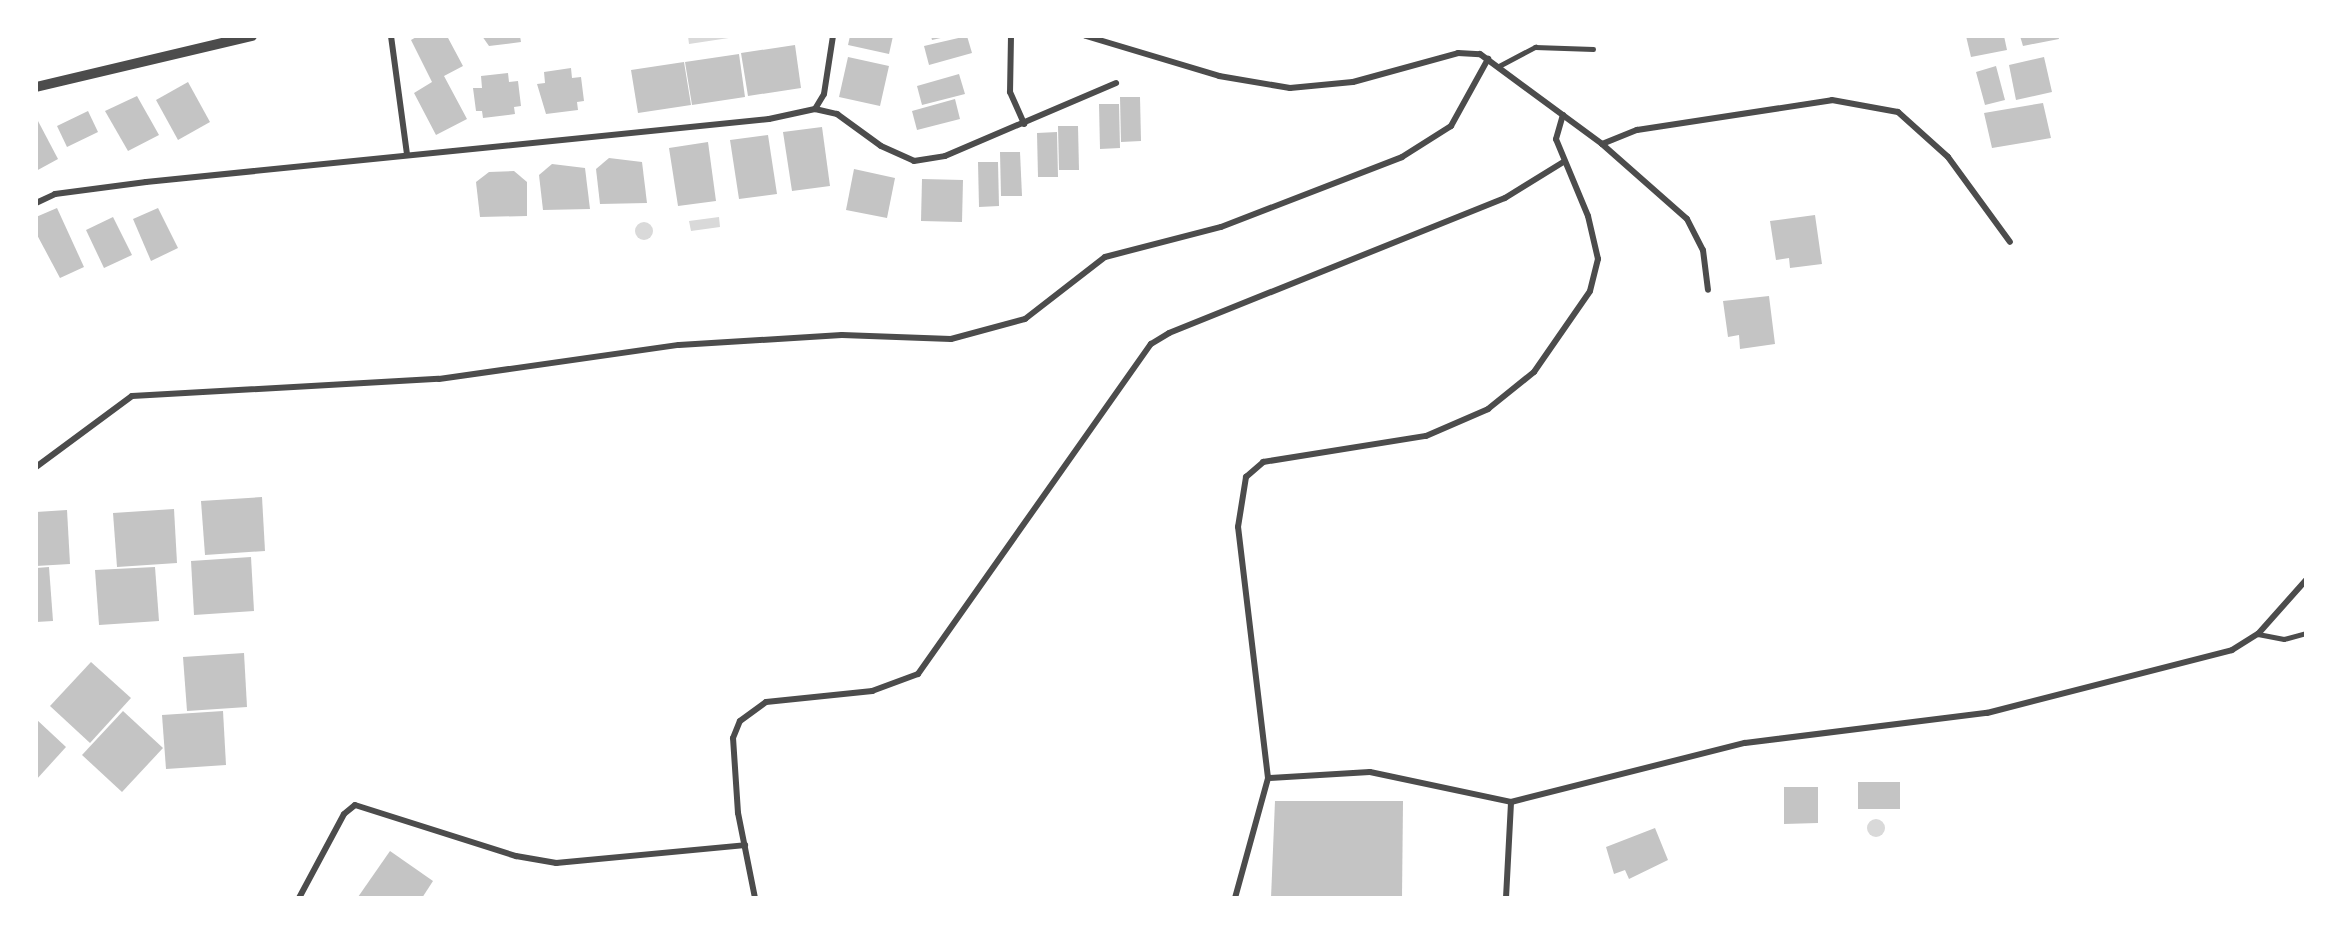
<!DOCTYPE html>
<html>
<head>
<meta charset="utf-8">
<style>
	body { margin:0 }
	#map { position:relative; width:2342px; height:934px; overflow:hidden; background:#fff; font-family:Karla,sans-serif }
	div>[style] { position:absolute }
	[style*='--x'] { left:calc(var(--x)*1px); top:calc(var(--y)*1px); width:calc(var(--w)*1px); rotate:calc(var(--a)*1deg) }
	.water>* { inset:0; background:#d9d9d9 }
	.round { border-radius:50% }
	.building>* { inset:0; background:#c4c4c4 }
	.service>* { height:4.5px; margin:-2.25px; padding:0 2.25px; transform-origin:2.25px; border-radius:2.25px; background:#4c4c4c }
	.minor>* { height:6px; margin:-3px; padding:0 3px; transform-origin:3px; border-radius:3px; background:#4c4c4c }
	.tertiary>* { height:10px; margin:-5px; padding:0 5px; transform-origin:5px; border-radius:5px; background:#4c4c4c }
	span { translate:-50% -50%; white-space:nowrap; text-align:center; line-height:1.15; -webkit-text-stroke:6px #fff; paint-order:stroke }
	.frame { position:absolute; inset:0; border:38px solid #fff; pointer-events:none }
</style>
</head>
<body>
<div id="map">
	<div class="water">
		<i style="clip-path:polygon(688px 36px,742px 36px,689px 44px)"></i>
		<i style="clip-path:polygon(719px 217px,720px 227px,691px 231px,689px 221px)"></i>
		<i class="round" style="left:635px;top:222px;width:18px;height:18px"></i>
		<i class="round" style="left:1867px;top:819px;width:18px;height:18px"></i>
	</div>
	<div class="building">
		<i style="clip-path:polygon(418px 36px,447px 36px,463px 66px,444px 76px,467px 119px,436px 135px,414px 93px,432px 82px,411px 40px)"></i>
		<i style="clip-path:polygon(482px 36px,520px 36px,521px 42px,489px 46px)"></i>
		<i style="clip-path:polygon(850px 36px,893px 36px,889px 54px,848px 45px)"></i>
		<i style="clip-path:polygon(931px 36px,945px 36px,945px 37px,932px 40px)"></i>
		<i style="clip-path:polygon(967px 36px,972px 53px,929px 65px,924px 46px)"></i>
		<i style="clip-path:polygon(1966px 36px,2004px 36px,2007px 50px,1971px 57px)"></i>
		<i style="clip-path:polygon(2020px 36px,2058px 36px,2059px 39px,2023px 46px)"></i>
		<i style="clip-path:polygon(795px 45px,801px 88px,748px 96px,741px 53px)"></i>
		<i style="clip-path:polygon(739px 54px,745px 97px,692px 105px,685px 62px)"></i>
		<i style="clip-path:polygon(848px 57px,889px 66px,880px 106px,839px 97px)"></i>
		<i style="clip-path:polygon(2044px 57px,2052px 92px,2016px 100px,2009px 65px)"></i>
		<i style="clip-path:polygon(684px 62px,691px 105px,638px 113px,631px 70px)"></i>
		<i style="clip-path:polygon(1996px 66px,2005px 100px,1985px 105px,1976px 72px)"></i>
		<i style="clip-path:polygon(571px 68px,572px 78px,581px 77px,584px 101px,577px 102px,578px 110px,546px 114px,537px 84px,545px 83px,544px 72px)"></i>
		<i style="clip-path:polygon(508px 73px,509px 82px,518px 81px,521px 106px,514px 107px,515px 114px,483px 118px,482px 111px,476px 111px,473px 88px,482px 88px,481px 76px)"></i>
		<i style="clip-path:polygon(959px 74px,965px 94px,922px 105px,917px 86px)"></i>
		<i style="clip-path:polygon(188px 82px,210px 122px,178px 140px,156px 100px)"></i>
		<i style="clip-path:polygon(137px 96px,159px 135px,128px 151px,105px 111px)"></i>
		<i style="clip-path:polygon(1120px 97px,1140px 97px,1141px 141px,1121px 142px)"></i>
		<i style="clip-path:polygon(955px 99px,960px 119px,917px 130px,912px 111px)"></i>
		<i style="clip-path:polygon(2043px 103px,2051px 138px,1992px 148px,1984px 113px)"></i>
		<i style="clip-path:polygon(1099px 104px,1119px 104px,1120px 148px,1100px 149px)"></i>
		<i style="clip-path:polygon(88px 111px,98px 132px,67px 147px,57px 126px)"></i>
		<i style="clip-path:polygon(38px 121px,58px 159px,36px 171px,36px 122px)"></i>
		<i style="clip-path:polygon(1058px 126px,1078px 126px,1079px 170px,1059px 170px)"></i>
		<i style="clip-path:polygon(822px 127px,830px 186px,792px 191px,783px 132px)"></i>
		<i style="clip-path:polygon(1057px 132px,1058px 177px,1038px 177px,1037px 133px)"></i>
		<i style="clip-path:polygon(768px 135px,777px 194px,739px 199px,730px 140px)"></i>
		<i style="clip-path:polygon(708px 142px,716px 201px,678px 206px,669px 148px)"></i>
		<i style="clip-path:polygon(1000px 152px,1020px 152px,1022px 196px,1001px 196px)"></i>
		<i style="clip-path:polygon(609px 158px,642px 162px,647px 203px,600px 204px,596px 169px)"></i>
		<i style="clip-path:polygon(978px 162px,998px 162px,999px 206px,979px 207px)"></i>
		<i style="clip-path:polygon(552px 164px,585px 168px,590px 209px,543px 210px,539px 175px)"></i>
		<i style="clip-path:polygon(854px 169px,895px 178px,887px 218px,846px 210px)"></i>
		<i style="clip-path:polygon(514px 171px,527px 182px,527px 216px,480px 217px,476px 182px,489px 172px)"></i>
		<i style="clip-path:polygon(922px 179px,963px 180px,962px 222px,921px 221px)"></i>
		<i style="clip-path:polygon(57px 208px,84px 267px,60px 278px,36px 233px,36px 217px)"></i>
		<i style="clip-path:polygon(158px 208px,178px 248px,151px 261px,133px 219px)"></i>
		<i style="clip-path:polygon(1815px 215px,1822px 264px,1790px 268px,1789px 258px,1776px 260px,1770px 221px)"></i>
		<i style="clip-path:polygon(113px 217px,132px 255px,104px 268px,86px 230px)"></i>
		<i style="clip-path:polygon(1769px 296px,1775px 344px,1740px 349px,1739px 335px,1728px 337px,1723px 301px)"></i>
		<i style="clip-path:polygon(262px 497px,265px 551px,205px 555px,201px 501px)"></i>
		<i style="clip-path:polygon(174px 509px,177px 563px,117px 567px,113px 513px)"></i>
		<i style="clip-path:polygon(67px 510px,70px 564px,36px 566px,36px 512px)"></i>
		<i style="clip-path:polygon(251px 557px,254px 611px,194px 615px,191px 561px)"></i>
		<i style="clip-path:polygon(49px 567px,53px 621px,36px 622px,36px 568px)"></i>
		<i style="clip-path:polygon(155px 567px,159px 621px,99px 625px,95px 570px)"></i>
		<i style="clip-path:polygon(244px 653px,247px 707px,187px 711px,183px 657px)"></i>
		<i style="clip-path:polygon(91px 662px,131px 698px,90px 743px,50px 706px)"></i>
		<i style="clip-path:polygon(123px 711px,163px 748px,122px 792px,82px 755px)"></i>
		<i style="clip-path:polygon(223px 711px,226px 765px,166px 769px,162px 715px)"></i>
		<i style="clip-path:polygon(36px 719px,66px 747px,36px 780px)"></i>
		<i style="clip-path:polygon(1858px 782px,1900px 782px,1900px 809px,1858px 809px)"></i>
		<i style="clip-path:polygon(1784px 787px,1818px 787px,1818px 823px,1784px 824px)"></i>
		<i style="clip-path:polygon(1275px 801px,1403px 801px,1402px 898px,1271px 898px)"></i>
		<i style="clip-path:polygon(1655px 828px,1668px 860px,1629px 879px,1625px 870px,1614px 874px,1606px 847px)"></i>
		<i style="clip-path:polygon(390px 851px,433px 881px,422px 898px,358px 897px)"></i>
	</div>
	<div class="service">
		<i style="--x:1499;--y:66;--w:41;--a:-27.8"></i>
		<i style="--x:1535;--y:47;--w:58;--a:2"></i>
		<i style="--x:2258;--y:634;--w:26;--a:11"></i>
		<i style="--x:2284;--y:639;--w:23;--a:-15"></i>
	</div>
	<div class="minor">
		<i style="--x:391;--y:36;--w:120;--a:82.3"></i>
		<i style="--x:1011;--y:36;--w:56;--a:91"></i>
		<i style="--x:1010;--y:92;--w:35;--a:66"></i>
		<i style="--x:1086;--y:36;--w:139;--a:16.7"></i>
		<i style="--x:1219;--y:76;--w:72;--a:9.6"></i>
		<i style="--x:1290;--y:88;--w:63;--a:-5.4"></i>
		<i style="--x:1353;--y:82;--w:109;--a:-15.4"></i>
		<i style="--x:1458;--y:53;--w:22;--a:3"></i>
		<i style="--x:1480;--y:54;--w:152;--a:36.4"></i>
		<i style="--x:1602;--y:144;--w:113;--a:41.4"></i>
		<i style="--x:1687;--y:219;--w:35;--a:63"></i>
		<i style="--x:1703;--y:250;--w:40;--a:82.9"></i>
		<i style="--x:815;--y:109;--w:23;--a:13"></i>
		<i style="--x:837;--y:114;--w:54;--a:36"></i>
		<i style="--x:881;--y:146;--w:36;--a:24"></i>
		<i style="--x:914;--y:161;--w:31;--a:-9"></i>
		<i style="--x:945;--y:156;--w:186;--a:-23.1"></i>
		<i style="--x:1602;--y:144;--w:38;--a:-22"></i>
		<i style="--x:1637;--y:130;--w:197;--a:-8.7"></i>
		<i style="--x:1832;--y:100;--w:67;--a:10.3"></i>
		<i style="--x:1898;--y:112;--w:67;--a:42"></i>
		<i style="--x:1948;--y:157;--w:105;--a:53.9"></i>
		<i style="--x:36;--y:203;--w:21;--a:-25"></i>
		<i style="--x:55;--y:194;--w:92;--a:-7.5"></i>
		<i style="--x:146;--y:182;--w:626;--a:-5.77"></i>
		<i style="--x:769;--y:119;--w:47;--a:-12.3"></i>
		<i style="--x:815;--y:109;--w:17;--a:-59"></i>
		<i style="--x:824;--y:94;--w:59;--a:-81.2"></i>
		<i style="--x:36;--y:467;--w:119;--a:-36.5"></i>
		<i style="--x:132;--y:396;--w:307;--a:-3.2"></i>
		<i style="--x:439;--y:379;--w:242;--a:-8.1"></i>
		<i style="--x:679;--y:345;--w:163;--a:-3.5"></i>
		<i style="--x:842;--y:335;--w:109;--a:2.1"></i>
		<i style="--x:951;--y:339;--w:77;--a:-15.1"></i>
		<i style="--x:1025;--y:319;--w:101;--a:-37.8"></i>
		<i style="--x:1105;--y:257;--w:120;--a:-14.5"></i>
		<i style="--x:1221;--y:227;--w:194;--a:-21.1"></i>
		<i style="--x:1402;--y:157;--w:58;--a:-32.3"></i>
		<i style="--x:1451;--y:126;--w:77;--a:-61.1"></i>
		<i style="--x:1268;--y:778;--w:102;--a:-3.4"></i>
		<i style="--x:1370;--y:772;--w:144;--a:12"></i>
		<i style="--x:1511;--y:802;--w:241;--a:-14.2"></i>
		<i style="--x:1745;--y:743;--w:244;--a:-7.1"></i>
		<i style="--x:1987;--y:713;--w:253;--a:-14.4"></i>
		<i style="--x:2232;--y:650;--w:31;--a:-32"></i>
		<i style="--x:2258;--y:634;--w:72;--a:-48.4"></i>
		<i style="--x:299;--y:898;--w:95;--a:-61.8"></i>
		<i style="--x:344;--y:814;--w:14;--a:-39"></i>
		<i style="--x:355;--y:805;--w:169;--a:17.6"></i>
		<i style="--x:516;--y:856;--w:41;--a:9.9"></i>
		<i style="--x:556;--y:863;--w:190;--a:-5.4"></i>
		<i style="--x:755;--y:898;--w:87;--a:-101.3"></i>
		<i style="--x:738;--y:813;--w:75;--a:-93.8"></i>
		<i style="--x:733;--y:738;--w:18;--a:-68"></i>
		<i style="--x:740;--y:721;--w:32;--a:-36"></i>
		<i style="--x:766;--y:702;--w:107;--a:-5.9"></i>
		<i style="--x:872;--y:691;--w:49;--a:-20.3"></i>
		<i style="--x:918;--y:674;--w:404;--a:-54.8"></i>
		<i style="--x:1151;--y:344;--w:21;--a:-31"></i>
		<i style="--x:1169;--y:333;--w:362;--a:-21.9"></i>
		<i style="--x:1505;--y:198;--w:70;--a:-31.7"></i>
		<i style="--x:1235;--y:898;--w:124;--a:-74.6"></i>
		<i style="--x:1268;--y:778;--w:253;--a:-96.8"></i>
		<i style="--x:1238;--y:527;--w:51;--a:-80.9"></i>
		<i style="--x:1246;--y:477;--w:23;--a:-41"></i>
		<i style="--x:1263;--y:462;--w:165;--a:-9.1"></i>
		<i style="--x:1426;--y:436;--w:68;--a:-23.5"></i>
		<i style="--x:1488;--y:409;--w:59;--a:-38.8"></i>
		<i style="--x:1534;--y:372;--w:98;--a:-55.3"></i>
		<i style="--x:1590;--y:291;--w:33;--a:-76"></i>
		<i style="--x:1598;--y:259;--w:44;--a:-103.1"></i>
		<i style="--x:1588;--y:216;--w:83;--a:-112.6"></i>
		<i style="--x:1556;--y:139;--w:25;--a:-74"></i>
		<i style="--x:1506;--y:898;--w:96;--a:-87"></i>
	</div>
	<div class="tertiary">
		<i style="--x:36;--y:87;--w:222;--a:-13.3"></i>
	</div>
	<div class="frame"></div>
</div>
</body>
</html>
